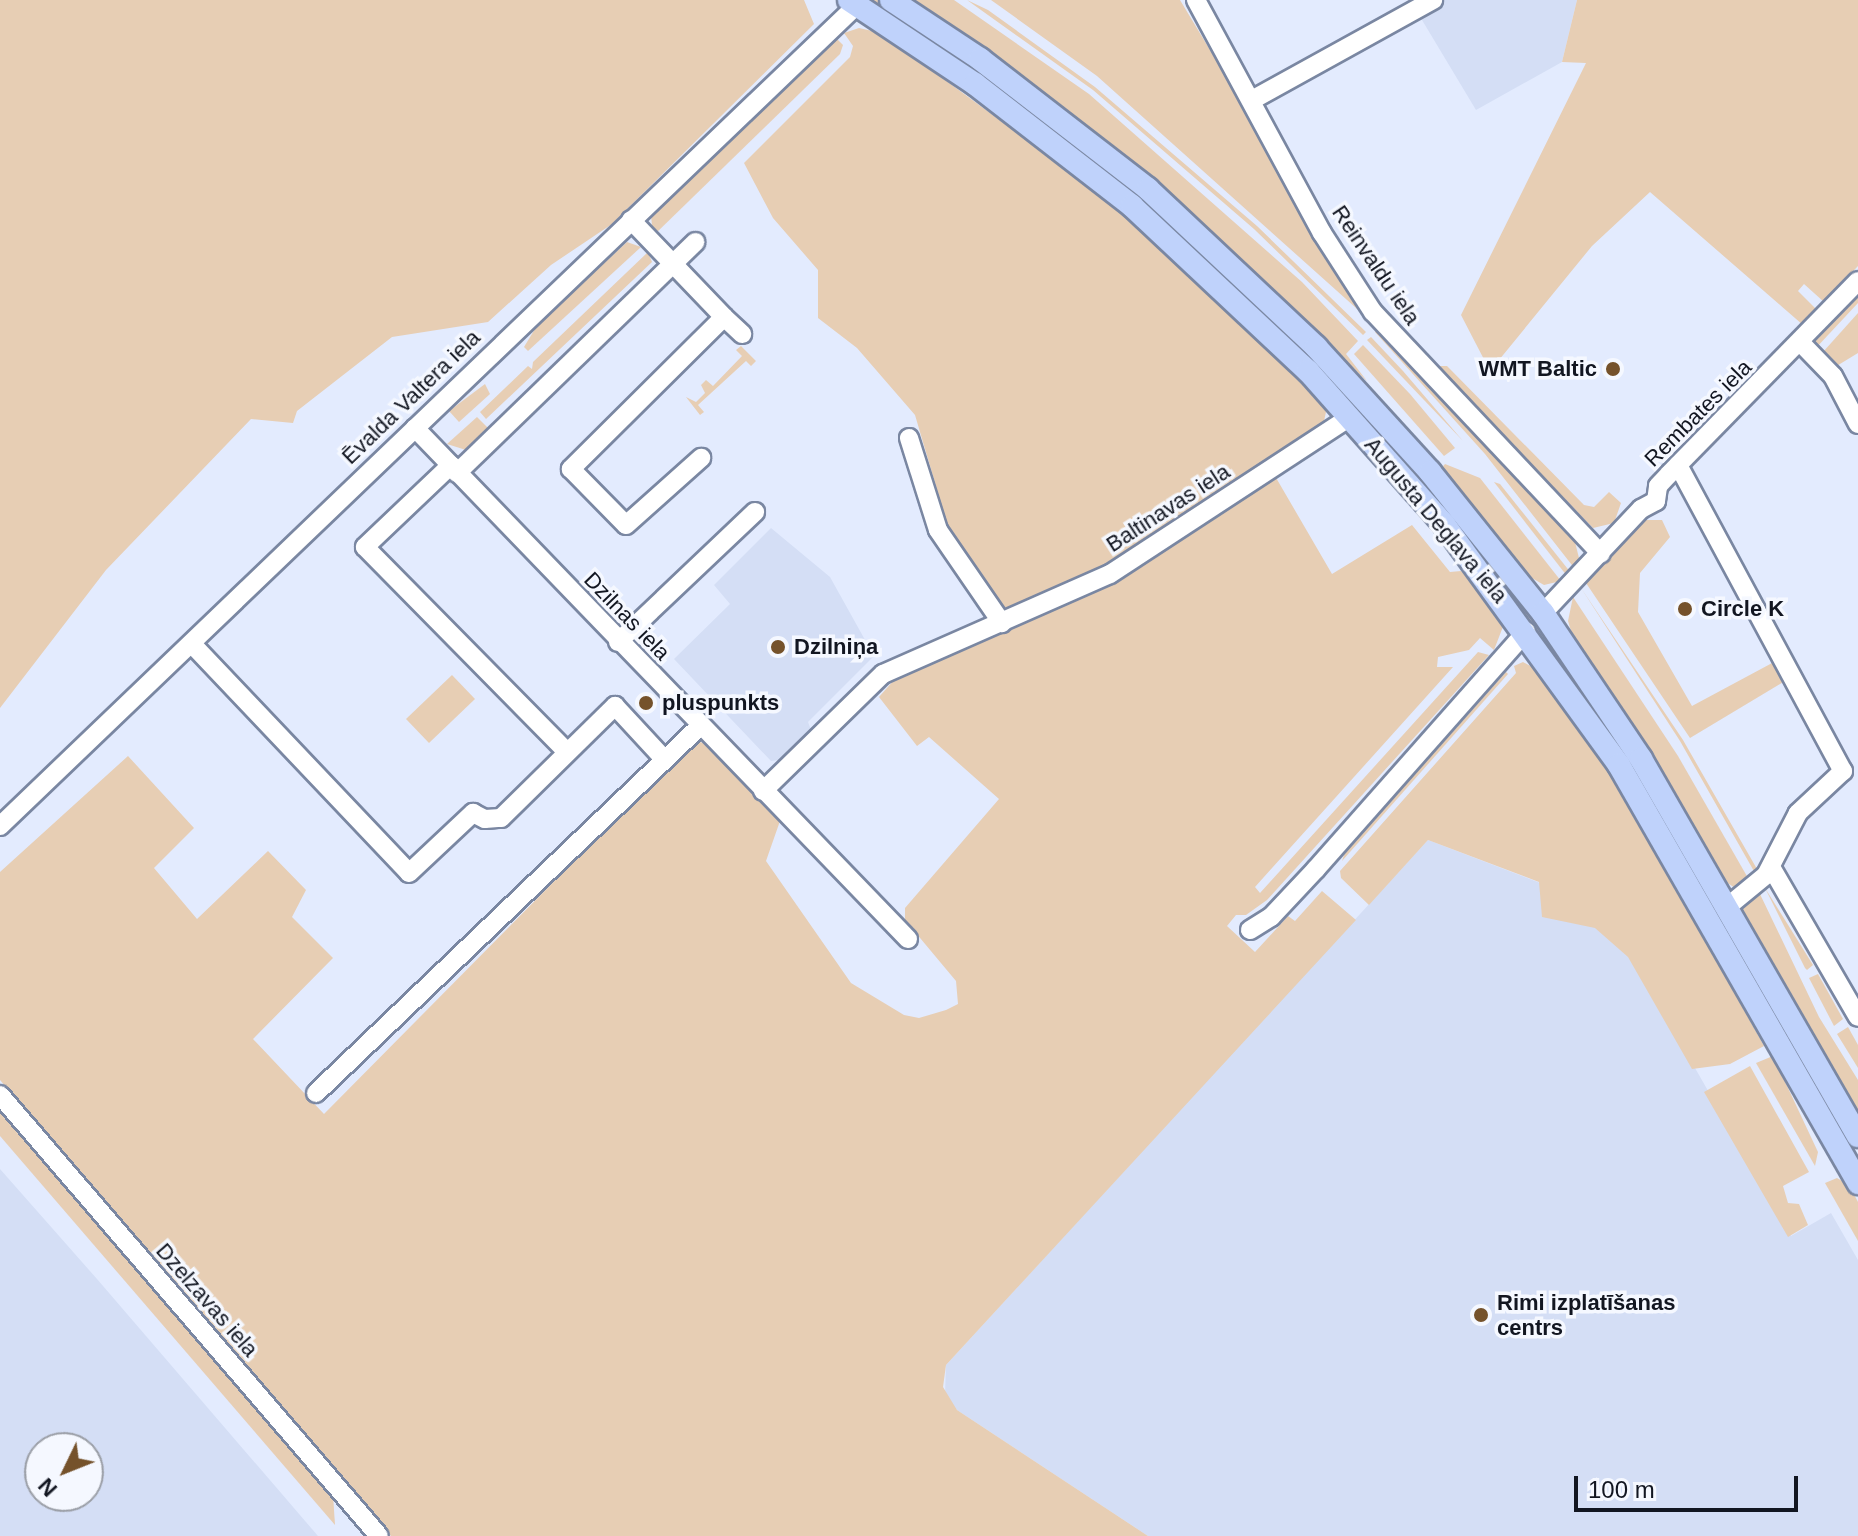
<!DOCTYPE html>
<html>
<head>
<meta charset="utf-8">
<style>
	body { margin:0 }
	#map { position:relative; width:1858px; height:1536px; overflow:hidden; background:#e3ebfe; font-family:Helvetica,sans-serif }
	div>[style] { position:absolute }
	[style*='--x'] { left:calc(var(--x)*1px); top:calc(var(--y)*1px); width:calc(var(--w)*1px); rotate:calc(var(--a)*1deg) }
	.built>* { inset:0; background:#d4def5 }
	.green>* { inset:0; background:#e7ceb4 }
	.roads { filter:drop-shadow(2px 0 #7a87a2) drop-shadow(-2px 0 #7a87a2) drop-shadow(0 2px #7a87a2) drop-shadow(0 -2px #7a87a2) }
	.minor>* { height:18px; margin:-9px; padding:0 9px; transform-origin:9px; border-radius:9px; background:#fff }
	.major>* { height:22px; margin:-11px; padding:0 11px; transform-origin:11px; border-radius:11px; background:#bfd2fb }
	.dots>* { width:22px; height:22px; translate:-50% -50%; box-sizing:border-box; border:4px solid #f5f8ff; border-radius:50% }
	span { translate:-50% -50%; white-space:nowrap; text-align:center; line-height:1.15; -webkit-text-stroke:7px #f5f8ff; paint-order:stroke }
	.street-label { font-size:22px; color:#121621 }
	.poi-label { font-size:22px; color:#121621; font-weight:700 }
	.right { translate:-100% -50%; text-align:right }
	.left { translate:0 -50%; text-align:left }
	.north { position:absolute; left:24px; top:1432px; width:80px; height:80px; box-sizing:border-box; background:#f5f8ff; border:2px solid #9a9ea6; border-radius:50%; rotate:227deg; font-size:22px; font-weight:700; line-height:32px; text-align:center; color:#121621 }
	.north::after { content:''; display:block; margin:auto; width:28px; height:36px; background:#75522b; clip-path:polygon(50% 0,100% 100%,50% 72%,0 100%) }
	.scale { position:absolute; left:1574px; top:1476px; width:224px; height:36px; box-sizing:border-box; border:4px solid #121621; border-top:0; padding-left:10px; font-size:24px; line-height:28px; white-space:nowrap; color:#121621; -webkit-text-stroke:6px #f5f8ff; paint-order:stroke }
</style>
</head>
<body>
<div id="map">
	<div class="built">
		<i style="clip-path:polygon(1441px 0,1577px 0,1562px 62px,1476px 110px,1419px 15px)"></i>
		<i style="clip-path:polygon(771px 528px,830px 577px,874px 656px,808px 722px,811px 730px,779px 760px,771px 761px,674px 659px,730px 604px,714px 585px)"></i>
		<i style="clip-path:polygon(1428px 840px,1603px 907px,1791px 1236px,1831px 1213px,1858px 1260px,1858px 1536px,1148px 1536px,957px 1410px,945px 1395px,946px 1365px)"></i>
		<i style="clip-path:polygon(evenodd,0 1169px,97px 1279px,318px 1536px,0 1536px,0 1169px,40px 1448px,88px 1448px,88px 1496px,40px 1496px,40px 1448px)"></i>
	</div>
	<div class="green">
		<i style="clip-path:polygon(0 0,804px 0,814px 24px,612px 224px,551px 265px,488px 322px,392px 337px,297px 411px,293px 423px,251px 419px,106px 570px,0 708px)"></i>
		<i style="clip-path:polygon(869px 0,877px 0,1071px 136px,1267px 311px,1410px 464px,1406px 468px,1263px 315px,1068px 140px)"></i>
		<i style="clip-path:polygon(904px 0,954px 0,1089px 94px,1302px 282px,1358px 341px,1346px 354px,1367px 381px,1140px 171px,1066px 110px)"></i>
		<i style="clip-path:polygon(967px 0,988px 10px,1095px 87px,1257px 226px,1366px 332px,1363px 335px,1254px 229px,1093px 90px)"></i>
		<i style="clip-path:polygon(991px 0,1180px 0,1375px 325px,1097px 76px)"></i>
		<i style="clip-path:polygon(1577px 0,1858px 0,1858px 266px,1824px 302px,1804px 284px,1798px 291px,1817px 310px,1803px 325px,1650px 192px,1592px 246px,1490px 371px,1461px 315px,1586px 63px,1562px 62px)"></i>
		<i style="clip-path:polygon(859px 28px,881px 33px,1098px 192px,1212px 292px,1320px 399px,1326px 412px,1324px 421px,1103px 571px,1013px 609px,996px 605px,953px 544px,915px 415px,857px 348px,818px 318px,818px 270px,773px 218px,744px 163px,850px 57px,853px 46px,844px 33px)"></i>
		<i style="clip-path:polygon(836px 38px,843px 45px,840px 54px,653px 236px,651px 215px)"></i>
		<i style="clip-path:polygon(627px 242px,641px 247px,528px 351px,524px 347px,538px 324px)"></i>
		<i style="clip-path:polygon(648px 252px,652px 262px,486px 419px,480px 412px,528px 366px,532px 369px,533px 362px)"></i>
		<i style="clip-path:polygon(1858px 292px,1858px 303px,1815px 349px,1812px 341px)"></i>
		<i style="clip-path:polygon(1858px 313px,1858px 353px,1835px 367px,1823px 352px)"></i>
		<i style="clip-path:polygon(1379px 328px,1574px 538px,1579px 558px,1575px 569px,1485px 454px,1375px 332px)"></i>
		<i style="clip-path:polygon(1371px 337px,1403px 371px,1463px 441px,1367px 340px)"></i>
		<i style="clip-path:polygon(1363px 345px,1410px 394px,1455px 448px,1444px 456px,1354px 354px)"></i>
		<i style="clip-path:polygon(741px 346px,756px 361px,751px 366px,746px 361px,698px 405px,704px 412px,700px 415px,686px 397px,696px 402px,705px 393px,701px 385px,706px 380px,713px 386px,742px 356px,736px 350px)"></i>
		<i style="clip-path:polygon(1436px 366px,1447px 366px,1584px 505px,1594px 507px,1609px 492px,1621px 503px,1614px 523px,1593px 528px)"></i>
		<i style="clip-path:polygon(485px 384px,490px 394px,459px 422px,449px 411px)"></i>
		<i style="clip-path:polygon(477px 417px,489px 429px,466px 450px,447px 444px)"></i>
		<i style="clip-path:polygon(1445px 464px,1480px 478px,1561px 581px,1544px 585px,1523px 573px,1440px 470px)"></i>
		<i style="clip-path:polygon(1275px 476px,1332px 574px,1412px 525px,1450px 572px,1461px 571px,1483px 589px,1504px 624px,1494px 650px,1480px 638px,1469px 650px,1438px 657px,1437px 667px,1453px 667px,1255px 887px,1260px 893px,1478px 652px,1489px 655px,1267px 900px,1246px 915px,1236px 915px,1227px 926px,1255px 952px,1288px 916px,1295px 921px,1322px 891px,1356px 920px,946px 1365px,943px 1387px,957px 1410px,1148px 1536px,391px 1536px,0 1080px,0 872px,128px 756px,194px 828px,154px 868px,197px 919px,268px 851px,306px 890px,292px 917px,333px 958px,253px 1039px,324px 1114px,694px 740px,703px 743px,780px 821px,766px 861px,851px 983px,904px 1015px,919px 1018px,946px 1010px,958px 1004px,956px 981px,905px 920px,905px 908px,999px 799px,929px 737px,917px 746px,879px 697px,894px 680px,1004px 630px)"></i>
		<i style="clip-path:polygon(1425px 482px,1571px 671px,1637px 778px,1498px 578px,1421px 486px)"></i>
		<i style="clip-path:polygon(1494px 482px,1500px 484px,1571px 573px,1567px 576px)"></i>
		<i style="clip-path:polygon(1642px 520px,1662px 520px,1670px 537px,1640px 573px,1638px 612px,1692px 706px,1774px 662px,1785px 681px,1690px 738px,1586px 583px)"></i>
		<i style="clip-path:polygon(1581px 588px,1683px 740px,1757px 869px,1755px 873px,1680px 741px)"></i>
		<i style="clip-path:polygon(1573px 597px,1678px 756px,1748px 878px,1746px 883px,1735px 888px,1720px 878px,1575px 644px,1568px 621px)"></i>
		<i style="clip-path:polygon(1523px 662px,1545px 674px,1631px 805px,1764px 1046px,1730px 1064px,1692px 1069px,1628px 957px,1595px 928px,1542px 917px,1539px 882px,1428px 840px,1369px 905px,1341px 878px,1340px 871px,1516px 673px,1514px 666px)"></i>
		<i style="clip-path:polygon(1506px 672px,1508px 674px,1342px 861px,1345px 852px)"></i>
		<i style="clip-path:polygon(452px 675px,475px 699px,429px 743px,406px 719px)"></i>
		<i style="clip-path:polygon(1765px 888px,1813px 965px,1807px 970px,1805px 968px)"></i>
		<i style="clip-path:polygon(1759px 892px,1819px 1017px,1858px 1080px,1858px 1120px,1742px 915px,1744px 904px)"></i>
		<i style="clip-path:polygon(1818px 974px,1843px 1019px,1834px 1026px,1809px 978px)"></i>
		<i style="clip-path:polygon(1848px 1027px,1858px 1045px,1858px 1068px,1837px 1034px)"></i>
		<i style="clip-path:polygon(1773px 1056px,1818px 1152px,1815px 1166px,1756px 1063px)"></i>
		<i style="clip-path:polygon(1750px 1066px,1809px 1172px,1783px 1186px,1788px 1203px,1799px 1204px,1808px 1225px,1788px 1237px,1704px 1092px)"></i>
		<i style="clip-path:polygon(0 1113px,333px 1495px,335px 1525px,0 1136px)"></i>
		<i style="clip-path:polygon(1837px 1178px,1849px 1185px,1858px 1202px,1858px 1241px,1825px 1183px)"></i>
	</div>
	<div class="roads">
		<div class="minor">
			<i style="--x:1196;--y:0;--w:265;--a:61.6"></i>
			<i style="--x:1322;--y:233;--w:94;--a:57.2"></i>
			<i style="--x:1373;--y:312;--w:332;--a:46.7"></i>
			<i style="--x:1252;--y:100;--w:207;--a:-28.9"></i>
			<i style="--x:631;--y:220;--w:134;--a:46.2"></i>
			<i style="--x:724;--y:317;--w:216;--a:135.2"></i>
			<i style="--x:571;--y:469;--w:78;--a:45.5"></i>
			<i style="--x:626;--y:525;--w:101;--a:-41.8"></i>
			<i style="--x:724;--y:317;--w:25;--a:43"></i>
			<i style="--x:1800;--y:342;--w:47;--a:45.9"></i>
			<i style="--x:1833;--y:376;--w:54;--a:62.5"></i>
			<i style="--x:415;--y:428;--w:710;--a:46.03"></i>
			<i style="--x:909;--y:438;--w:96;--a:72.5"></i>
			<i style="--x:938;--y:530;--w:113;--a:55.5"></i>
			<i style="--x:451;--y:465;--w:119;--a:136.4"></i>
			<i style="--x:365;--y:547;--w:288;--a:45.4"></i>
			<i style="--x:1678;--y:465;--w:348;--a:61.7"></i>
			<i style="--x:1843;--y:771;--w:62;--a:137"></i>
			<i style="--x:1798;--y:813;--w:70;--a:117.3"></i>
			<i style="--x:1766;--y:875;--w:50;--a:140.6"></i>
			<i style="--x:457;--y:473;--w:332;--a:-44.1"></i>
			<i style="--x:1543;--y:613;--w:143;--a:-46.7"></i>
			<i style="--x:1641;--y:509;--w:17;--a:-28"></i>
			<i style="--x:1656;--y:501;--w:15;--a:-82"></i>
			<i style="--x:1658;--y:486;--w:16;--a:-47"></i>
			<i style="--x:1669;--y:474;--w:270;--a:-45.6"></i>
			<i style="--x:618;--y:642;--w:189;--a:-43.5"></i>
			<i style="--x:192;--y:644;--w:315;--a:46.5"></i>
			<i style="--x:409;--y:873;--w:88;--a:-43.2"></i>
			<i style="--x:473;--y:813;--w:13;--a:27"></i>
			<i style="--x:485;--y:819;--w:16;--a:-4"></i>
			<i style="--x:501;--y:818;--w:160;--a:-44.5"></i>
			<i style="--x:615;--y:706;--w:72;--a:47.2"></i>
			<i style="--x:763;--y:791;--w:168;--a:-44.3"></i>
			<i style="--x:883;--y:674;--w:248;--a:-23.8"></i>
			<i style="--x:1110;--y:574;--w:287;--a:-33.2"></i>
			<i style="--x:0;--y:826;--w:1187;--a:-43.77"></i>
			<i style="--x:1771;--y:867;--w:173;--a:59.9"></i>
			<i style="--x:1250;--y:930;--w:25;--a:-32"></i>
			<i style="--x:1271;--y:917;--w:66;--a:-46.8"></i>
			<i style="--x:1316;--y:869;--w:317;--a:-48.5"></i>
			<i style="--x:316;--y:1093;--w:531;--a:-43.7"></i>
			<i style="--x:0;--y:1095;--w:581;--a:49.32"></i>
		</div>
		<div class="major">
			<i style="--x:849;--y:0;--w:151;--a:33.7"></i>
			<i style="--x:975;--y:84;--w:199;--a:37.8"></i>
			<i style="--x:1132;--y:206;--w:241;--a:43.2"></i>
			<i style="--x:1308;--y:371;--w:205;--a:48.4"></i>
			<i style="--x:1444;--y:524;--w:298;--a:54"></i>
			<i style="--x:1619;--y:765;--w:482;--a:60.2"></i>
			<i style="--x:891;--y:0;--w:107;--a:33.5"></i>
			<i style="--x:980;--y:59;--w:212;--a:37.7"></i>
			<i style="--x:1148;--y:189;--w:231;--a:43.2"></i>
			<i style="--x:1316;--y:347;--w:169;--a:47.6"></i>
			<i style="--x:1430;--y:472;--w:181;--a:51.3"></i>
			<i style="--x:1543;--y:613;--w:176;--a:56.1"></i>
			<i style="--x:1641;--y:759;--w:435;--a:60.1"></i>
		</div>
	</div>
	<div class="dots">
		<i style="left:1613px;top:369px;background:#75522b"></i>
		<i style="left:1685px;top:609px;background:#75522b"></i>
		<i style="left:778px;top:647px;background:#75522b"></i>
		<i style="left:646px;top:703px;background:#75522b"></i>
		<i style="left:1481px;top:1315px;background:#75522b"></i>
	</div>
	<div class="street-label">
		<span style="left:1376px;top:265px;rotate:56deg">Reinvaldu iela</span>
		<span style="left:411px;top:397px;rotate:-44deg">Ēvalda Valtera iela</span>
		<span style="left:1698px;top:413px;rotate:-45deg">Rembates iela</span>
		<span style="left:1168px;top:508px;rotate:-33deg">Baltinavas iela</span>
		<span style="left:1436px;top:520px;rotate:50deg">Augusta Deglava iela</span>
		<span style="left:627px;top:616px;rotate:46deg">Dzilnas iela</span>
		<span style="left:207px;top:1300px;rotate:49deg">Dzelzavas iela</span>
	</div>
	<div class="poi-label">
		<span class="right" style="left:1597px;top:369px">WMT Baltic</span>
		<span class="left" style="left:1701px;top:609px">Circle K</span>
		<span class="left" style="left:794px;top:647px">Dzilniņa</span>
		<span class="left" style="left:662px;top:703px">pluspunkts</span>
		<span class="left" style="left:1497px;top:1315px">Rimi izplatīšanas<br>centrs</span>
	</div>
	<div class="north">N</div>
	<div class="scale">100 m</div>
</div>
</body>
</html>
